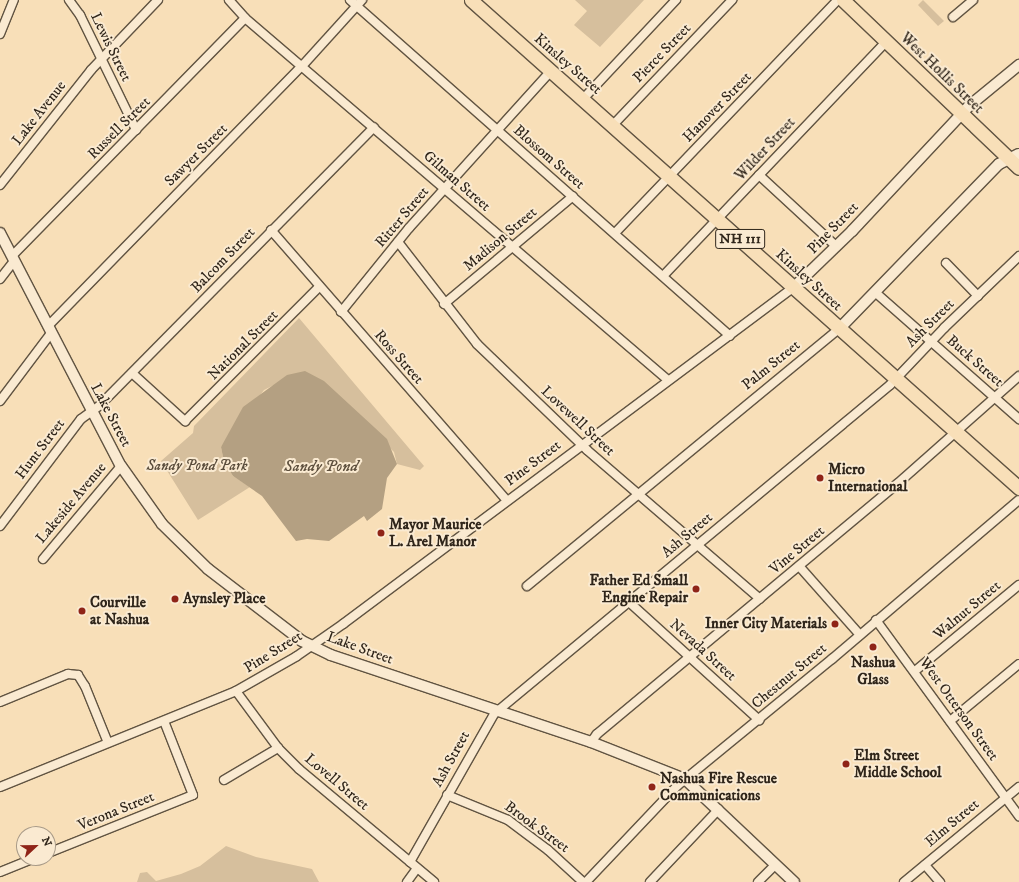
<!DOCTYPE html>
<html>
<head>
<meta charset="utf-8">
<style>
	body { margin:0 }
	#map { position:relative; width:1019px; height:882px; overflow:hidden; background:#f8dfb8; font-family:"IM FELL DW Pica",serif }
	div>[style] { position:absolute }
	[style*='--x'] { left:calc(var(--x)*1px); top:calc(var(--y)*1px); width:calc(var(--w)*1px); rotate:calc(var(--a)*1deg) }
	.green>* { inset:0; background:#d6bf9d }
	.water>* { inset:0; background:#b4a082 }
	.roads { filter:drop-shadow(1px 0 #615442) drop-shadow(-1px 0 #615442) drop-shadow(0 1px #615442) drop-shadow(0 -1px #615442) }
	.minor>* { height:8px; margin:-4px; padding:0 4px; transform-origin:4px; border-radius:4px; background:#faead1 }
	.tertiary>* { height:10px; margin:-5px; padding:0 5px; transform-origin:5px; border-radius:5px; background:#faead1 }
	.primary>* { height:13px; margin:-6.5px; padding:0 6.5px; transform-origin:6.5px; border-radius:6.5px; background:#f8dfb8 }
	.dots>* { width:11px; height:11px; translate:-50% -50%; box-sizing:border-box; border:2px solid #faead1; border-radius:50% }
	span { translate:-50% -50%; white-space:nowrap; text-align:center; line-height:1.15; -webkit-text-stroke:4px #faead1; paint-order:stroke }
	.shield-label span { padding:1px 3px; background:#faead1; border:1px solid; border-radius:3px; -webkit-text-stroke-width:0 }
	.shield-label { font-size:14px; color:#2f251a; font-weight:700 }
	.street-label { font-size:15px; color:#2f251a }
	.park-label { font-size:15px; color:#594c3b; font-style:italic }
	.poi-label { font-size:15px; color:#2f251a; font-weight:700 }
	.left { translate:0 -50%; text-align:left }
	.right { translate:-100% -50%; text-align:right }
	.water-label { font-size:16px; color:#5e503e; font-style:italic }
	.north { position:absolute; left:16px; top:826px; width:40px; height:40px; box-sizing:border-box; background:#faead1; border:1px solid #a99b88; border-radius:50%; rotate:68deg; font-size:11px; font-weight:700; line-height:16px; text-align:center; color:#2f251a }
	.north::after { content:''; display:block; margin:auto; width:14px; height:18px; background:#8f2418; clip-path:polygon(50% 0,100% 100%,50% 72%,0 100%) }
</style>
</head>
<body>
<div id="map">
	<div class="green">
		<i style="clip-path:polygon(575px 0,644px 0,600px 47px,574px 25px,587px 11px)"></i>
		<i style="clip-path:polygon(923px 0,944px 21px,938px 26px,918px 5px)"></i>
		<i style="clip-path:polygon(299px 318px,424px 466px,420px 470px,397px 464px,394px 452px,324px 382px,274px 385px,264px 390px,221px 447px,224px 462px,233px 476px,250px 487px,198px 520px,161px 461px,193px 433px,194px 426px)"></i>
		<i style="clip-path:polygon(226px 846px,256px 857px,312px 869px,319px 882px,137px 882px,140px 873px,147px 872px,156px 881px,181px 874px,200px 866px)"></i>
	</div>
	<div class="water">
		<i style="clip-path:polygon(305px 371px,324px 381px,387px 439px,397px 464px,387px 478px,382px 509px,367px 521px,364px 516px,329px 541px,307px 539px,296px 541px,262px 496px,233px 476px,224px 462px,221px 447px,243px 407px,287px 375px)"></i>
	</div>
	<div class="roads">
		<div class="minor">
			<i style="--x:69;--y:0;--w:19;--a:54"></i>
			<i style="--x:80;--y:15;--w:128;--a:64"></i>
			<i style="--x:229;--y:0;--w:24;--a:48"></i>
			<i style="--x:245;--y:18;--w:557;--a:40.56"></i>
			<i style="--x:350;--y:0;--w:507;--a:41.48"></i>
			<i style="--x:953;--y:17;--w:26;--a:-40"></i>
			<i style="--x:0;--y:34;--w:37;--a:-68"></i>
			<i style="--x:583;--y:99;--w:136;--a:-46.8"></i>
			<i style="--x:613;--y:125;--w:173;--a:-46.4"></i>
			<i style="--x:759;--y:175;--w:105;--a:42.7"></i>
			<i style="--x:0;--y:185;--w:147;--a:-51.6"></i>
			<i style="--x:91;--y:70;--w:97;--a:-46.3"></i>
			<i style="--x:271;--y:230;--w:359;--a:48.9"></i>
			<i style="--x:615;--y:233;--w:323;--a:-46.3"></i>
			<i style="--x:398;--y:242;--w:129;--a:52.2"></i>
			<i style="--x:477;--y:344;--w:153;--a:43.9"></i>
			<i style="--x:587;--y:450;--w:228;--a:40.7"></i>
			<i style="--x:12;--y:256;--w:333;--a:-45.6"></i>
			<i style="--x:946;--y:263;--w:46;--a:45.9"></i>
			<i style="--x:664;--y:275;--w:322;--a:-46.4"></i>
			<i style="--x:0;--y:279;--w:23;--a:-52"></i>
			<i style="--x:876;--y:293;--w:191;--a:41.4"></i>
			<i style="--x:444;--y:304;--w:168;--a:-39.9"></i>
			<i style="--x:341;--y:312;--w:108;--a:-51"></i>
			<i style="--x:409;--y:228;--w:212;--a:-47.9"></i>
			<i style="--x:48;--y:326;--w:365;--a:-45.7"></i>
			<i style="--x:303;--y:65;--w:88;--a:-47.8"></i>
			<i style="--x:132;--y:373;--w:72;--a:42.2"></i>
			<i style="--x:185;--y:421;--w:190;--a:-45"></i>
			<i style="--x:0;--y:401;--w:85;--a:-53.1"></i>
			<i style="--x:0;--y:526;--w:134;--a:-52.9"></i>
			<i style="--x:81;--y:419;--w:24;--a:-36"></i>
			<i style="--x:100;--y:405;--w:390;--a:-45.4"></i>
			<i style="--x:43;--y:559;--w:121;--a:-50"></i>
			<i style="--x:799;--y:566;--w:92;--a:48.5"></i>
			<i style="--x:527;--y:586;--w:404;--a:-39.5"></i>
			<i style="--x:629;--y:602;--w:176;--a:42.2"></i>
			<i style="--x:876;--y:620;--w:243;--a:53.9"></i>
			<i style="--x:915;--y:671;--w:135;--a:-39.6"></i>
			<i style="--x:236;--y:691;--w:71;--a:53.6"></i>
			<i style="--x:278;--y:748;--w:30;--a:45"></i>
			<i style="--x:299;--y:769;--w:176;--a:39.9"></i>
			<i style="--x:0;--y:702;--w:74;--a:-22.4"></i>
			<i style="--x:68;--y:674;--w:10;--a:6"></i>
			<i style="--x:78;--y:675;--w:13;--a:58"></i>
			<i style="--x:85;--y:686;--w:61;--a:68"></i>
			<i style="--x:950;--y:721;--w:89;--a:-39.6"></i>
			<i style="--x:591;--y:742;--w:10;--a:-53"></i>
			<i style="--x:597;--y:734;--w:391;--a:-39.8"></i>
			<i style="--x:897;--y:484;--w:163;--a:-41.5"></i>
			<i style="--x:224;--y:780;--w:63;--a:-30.7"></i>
			<i style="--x:0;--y:787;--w:255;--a:-22.1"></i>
			<i style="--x:236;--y:691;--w:70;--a:-29.8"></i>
			<i style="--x:297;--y:656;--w:56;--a:-34.8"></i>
			<i style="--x:343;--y:624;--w:563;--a:-36.77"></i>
			<i style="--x:447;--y:795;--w:66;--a:22.3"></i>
			<i style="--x:508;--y:820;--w:50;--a:36.9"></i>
			<i style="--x:548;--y:850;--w:47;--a:42.4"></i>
			<i style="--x:48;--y:853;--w:156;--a:-21.8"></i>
			<i style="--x:193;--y:795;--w:79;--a:-111.4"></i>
			<i style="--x:410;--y:862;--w:170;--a:-60.4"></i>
			<i style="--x:494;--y:714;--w:515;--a:-39.72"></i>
			<i style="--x:890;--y:385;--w:79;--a:-46.5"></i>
			<i style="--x:944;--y:328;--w:104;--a:-43.8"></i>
			<i style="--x:925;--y:865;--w:23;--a:49"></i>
			<i style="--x:0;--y:872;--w:38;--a:-22"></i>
			<i style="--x:407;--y:882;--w:17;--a:-54"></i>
			<i style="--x:586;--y:882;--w:134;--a:-46.5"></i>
			<i style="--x:678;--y:785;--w:199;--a:-39.3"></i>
			<i style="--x:832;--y:659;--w:245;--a:-40.4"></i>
			<i style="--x:650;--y:882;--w:100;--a:-46.6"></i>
			<i style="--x:758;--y:882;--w:25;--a:-45"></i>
			<i style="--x:904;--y:882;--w:149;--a:-39.6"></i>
		</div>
		<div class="tertiary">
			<i style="--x:0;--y:233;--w:263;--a:62.6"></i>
			<i style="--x:121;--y:466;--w:71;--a:54.7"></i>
			<i style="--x:162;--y:524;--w:64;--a:44.4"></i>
			<i style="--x:208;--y:569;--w:118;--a:37.5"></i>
			<i style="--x:302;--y:641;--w:32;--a:26"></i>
			<i style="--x:331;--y:655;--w:274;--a:18.5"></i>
			<i style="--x:591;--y:742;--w:101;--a:21.5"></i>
			<i style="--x:685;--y:779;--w:150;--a:43.4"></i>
			<i style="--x:794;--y:287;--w:81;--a:-44"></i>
			<i style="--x:852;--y:231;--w:171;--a:-46.9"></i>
			<i style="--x:969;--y:106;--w:65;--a:-39.4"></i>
			<i style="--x:839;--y:329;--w:230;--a:-45.9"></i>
			<i style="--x:999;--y:164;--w:22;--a:-27"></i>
		</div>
		<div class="primary">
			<i style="--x:471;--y:0;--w:734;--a:41.69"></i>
			<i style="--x:843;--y:0;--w:243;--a:43.7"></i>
		</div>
	</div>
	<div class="dots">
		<i style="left:820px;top:478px;background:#8f2418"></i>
		<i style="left:381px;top:533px;background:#8f2418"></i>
		<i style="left:696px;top:589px;background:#8f2418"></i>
		<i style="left:175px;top:599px;background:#8f2418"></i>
		<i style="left:82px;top:611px;background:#8f2418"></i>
		<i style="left:835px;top:624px;background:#8f2418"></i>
		<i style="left:873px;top:647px;background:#8f2418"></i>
		<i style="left:846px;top:764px;background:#8f2418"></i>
		<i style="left:652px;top:787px;background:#8f2418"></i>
	</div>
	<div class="shield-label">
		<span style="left:740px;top:239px">NH 111</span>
	</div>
	<div class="street-label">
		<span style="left:111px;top:47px;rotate:64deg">Lewis Street</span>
		<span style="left:662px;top:53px;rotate:-46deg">Pierce Street</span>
		<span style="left:568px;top:64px;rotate:41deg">Kinsley Street</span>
		<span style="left:942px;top:73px;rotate:44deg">West Hollis Street</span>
		<span style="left:717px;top:107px;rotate:-46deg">Hanover Street</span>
		<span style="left:39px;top:113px;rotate:-52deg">Lake Avenue</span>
		<span style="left:119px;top:128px;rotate:-45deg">Russell Street</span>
		<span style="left:765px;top:149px;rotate:-47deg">Wilder Street</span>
		<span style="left:196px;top:155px;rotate:-45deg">Sawyer Street</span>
		<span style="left:549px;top:157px;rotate:41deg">Blossom Street</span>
		<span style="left:457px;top:181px;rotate:41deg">Gilman Street</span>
		<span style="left:402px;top:217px;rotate:-50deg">Ritter Street</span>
		<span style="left:833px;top:228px;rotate:-46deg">Pine Street</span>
		<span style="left:500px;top:239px;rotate:-40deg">Madison Street</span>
		<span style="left:223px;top:260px;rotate:-46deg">Balcom Street</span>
		<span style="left:809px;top:280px;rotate:42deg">Kinsley Street</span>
		<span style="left:930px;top:323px;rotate:-45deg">Ash Street</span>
		<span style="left:243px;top:345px;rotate:-45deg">National Street</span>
		<span style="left:399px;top:357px;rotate:49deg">Ross Street</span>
		<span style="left:975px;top:361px;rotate:41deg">Buck Street</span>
		<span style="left:771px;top:365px;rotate:-39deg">Palm Street</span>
		<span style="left:111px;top:415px;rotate:62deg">Lake Street</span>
		<span style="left:578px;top:421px;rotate:43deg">Lovewell Street</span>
		<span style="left:40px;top:449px;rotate:-53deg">Hunt Street</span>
		<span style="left:533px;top:463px;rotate:-37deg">Pine Street</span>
		<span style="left:71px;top:503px;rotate:-50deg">Lakeside Avenue</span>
		<span style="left:687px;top:535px;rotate:-40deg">Ash Street</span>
		<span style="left:797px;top:550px;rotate:-40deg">Vine Street</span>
		<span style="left:967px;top:610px;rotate:-40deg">Walnut Street</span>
		<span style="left:360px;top:648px;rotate:20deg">Lake Street</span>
		<span style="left:703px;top:650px;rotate:42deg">Nevada Street</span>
		<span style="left:273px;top:652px;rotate:-32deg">Pine Street</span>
		<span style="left:789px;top:676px;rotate:-40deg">Chestnut Street</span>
		<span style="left:959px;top:709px;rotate:54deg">West Otterson Street</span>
		<span style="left:451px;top:759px;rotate:-61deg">Ash Street</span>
		<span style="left:337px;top:782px;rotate:40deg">Lovell Street</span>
		<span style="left:116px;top:811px;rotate:-22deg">Verona Street</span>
		<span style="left:952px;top:823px;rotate:-40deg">Elm Street</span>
		<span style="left:537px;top:827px;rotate:36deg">Brook Street</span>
	</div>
	<div class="park-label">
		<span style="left:197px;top:466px">Sandy Pond Park</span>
	</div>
	<div class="poi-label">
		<span class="left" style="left:828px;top:478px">Micro<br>International</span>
		<span class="left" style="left:389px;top:533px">Mayor Maurice<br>L. Arel Manor</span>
		<span class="right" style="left:688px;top:589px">Father Ed Small<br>Engine Repair</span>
		<span class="left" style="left:183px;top:599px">Aynsley Place</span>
		<span class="left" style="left:90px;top:611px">Courville<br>at Nashua</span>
		<span class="right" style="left:827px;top:624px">Inner City Materials</span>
		<span style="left:873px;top:671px">Nashua<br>Glass</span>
		<span class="left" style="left:854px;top:764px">Elm Street<br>Middle School</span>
		<span class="left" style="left:660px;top:787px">Nashua Fire Rescue<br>Communications</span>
	</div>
	<div class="water-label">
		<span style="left:321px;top:466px">Sandy Pond</span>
	</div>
	<div class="north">N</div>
</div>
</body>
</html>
